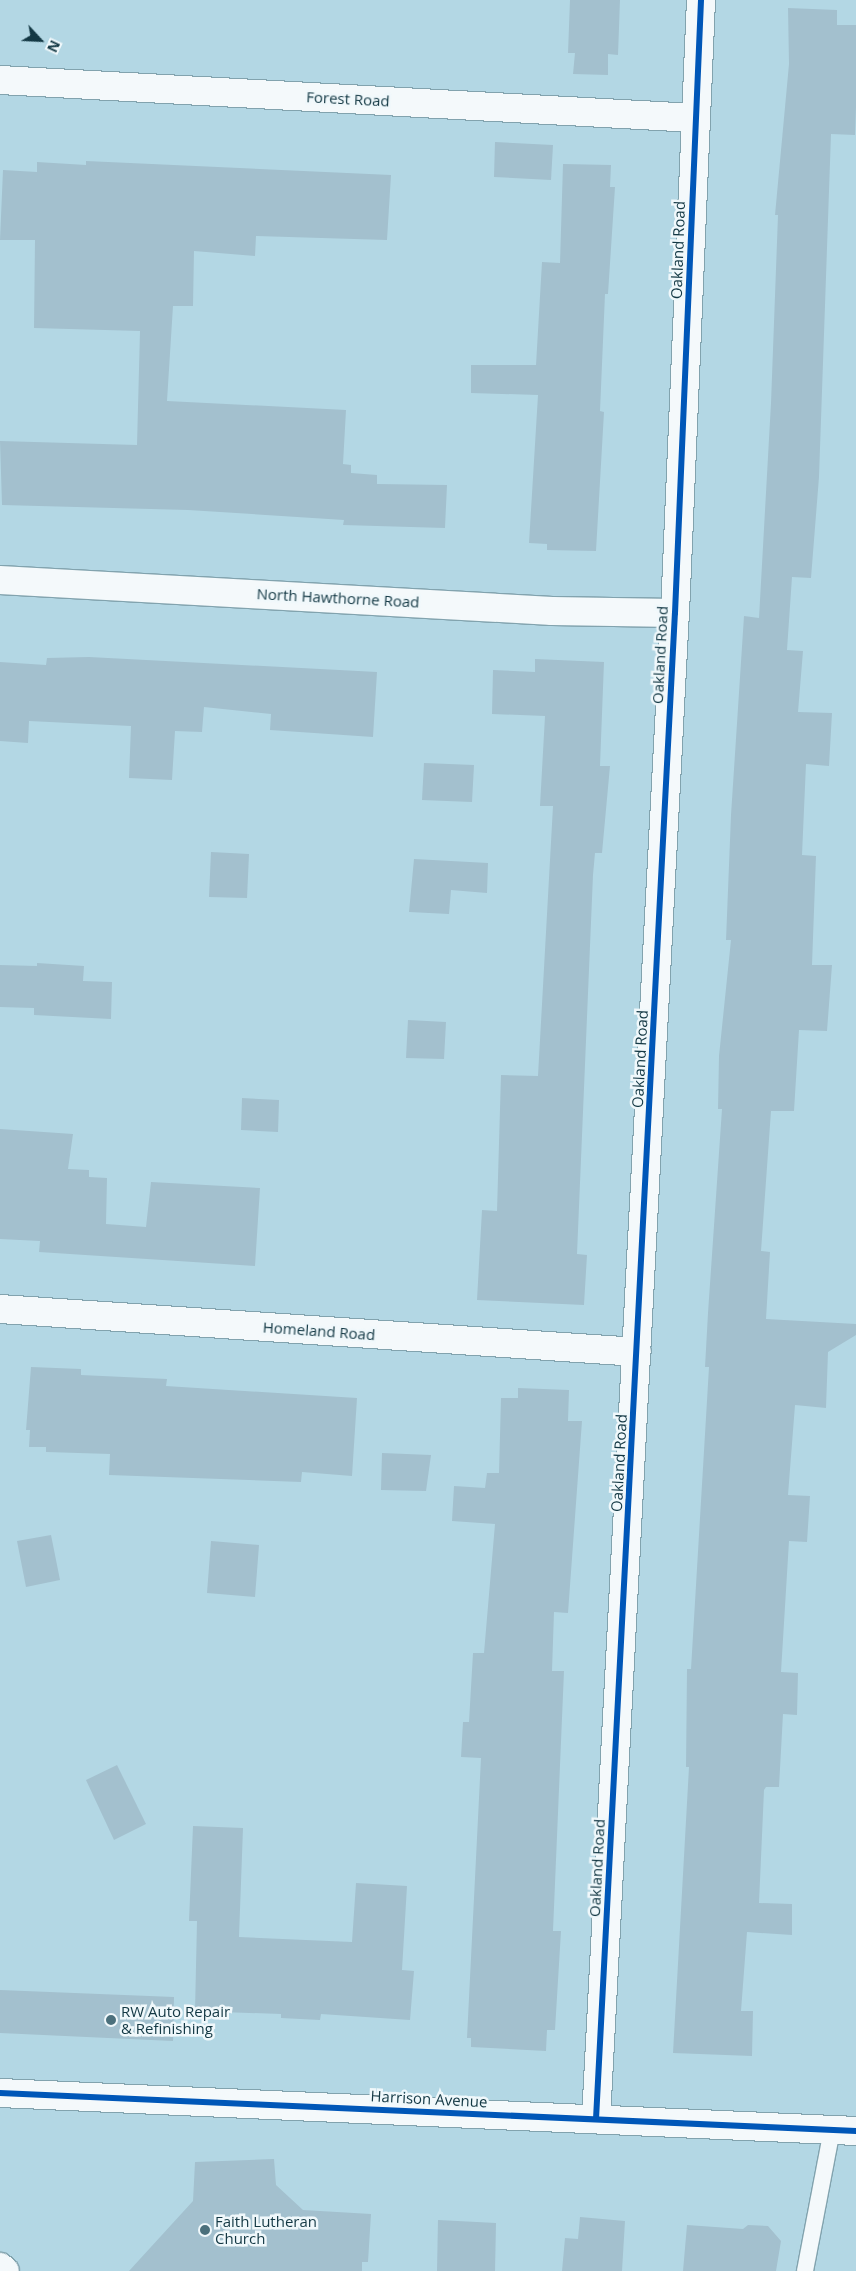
<!DOCTYPE html>
<html>
<head>
<meta charset="utf-8">
<style>
	body { margin:0 }
	#map { position:relative; width:856px; height:2271px; overflow:hidden; background:#b3d7e4; font-family:"Open Sans",sans-serif }
	div>[style] { position:absolute }
	[style*='--x'] { left:calc(var(--x)*1px); top:calc(var(--y)*1px); width:calc(var(--w)*1px); rotate:calc(var(--a)*1deg) }
	.building>* { inset:0; background:#a3c0ce }
	.roads { filter:drop-shadow(1px 0 #82a3ae) drop-shadow(-1px 0 #82a3ae) drop-shadow(0 1px #82a3ae) drop-shadow(0 -1px #82a3ae) }
	.lane>* { height:16px; margin:-8px; padding:0 8px; transform-origin:8px; border-radius:8px; background:#f4f9fb }
	.street>* { height:28px; margin:-14px; padding:0 14px; transform-origin:14px; border-radius:14px; background:#f4f9fb }
	.cycleway>* { height:6px; margin:-3px; padding:0 3px; transform-origin:3px; border-radius:3px; background:#0057b8 }
	.dots>* { width:14px; height:14px; translate:-50% -50%; box-sizing:border-box; border:2px solid #f0f8fb; border-radius:50% }
	span { translate:-50% -50%; white-space:nowrap; text-align:center; line-height:1.15; -webkit-text-stroke:5px #f0f8fb; paint-order:stroke }
	.street-label { font-size:15px; color:#133844 }
	.poi-label { font-size:15px; color:#133844 }
	.left { translate:0 -50%; text-align:left }
	.north { position:absolute; left:15px; top:15px; width:50px; height:50px; -webkit-text-stroke:4px #f0f8fb; paint-order:stroke; rotate:115deg; font-size:14px; font-weight:700; line-height:20px; text-align:center; color:#133844 }
	.north::after { content:''; display:block; margin:auto; width:18px; height:22px; background:#133844; clip-path:polygon(50% 0,100% 100%,50% 72%,0 100%) }
</style>
</head>
<body>
<div id="map">
	<div class="building">
		<i style="clip-path:polygon(570px 0,620px 0,618px 55px,608px 54px,608px 75px,573px 74px,575px 53px,568px 53px)"></i>
		<i style="clip-path:polygon(788px 8px,837px 10px,837px 25px,856px 25px,856px 107px,855px 135px,831px 134px,819px 477px,811px 578px,792px 577px,787px 650px,803px 651px,798px 712px,832px 713px,829px 766px,806px 764px,802px 855px,816px 856px,812px 965px,832px 965px,827px 1031px,799px 1030px,794px 1111px,771px 1111px,761px 1251px,770px 1252px,766px 1319px,856px 1324px,856px 1335px,828px 1352px,826px 1408px,795px 1405px,788px 1495px,810px 1496px,807px 1542px,789px 1541px,781px 1672px,798px 1673px,797px 1715px,783px 1714px,779px 1787px,766px 1787px,764px 1790px,759px 1903px,792px 1904px,792px 1935px,747px 1932px,741px 2011px,753px 2011px,752px 2056px,673px 2053px,689px 1767px,686px 1767px,687px 1669px,691px 1669px,709px 1367px,705px 1367px,708px 1313px,722px 1109px,718px 1109px,719px 1056px,731px 940px,726px 940px,731px 815px,744px 616px,759px 618px,771px 403px,778px 215px,775px 215px,789px 64px)"></i>
		<i style="clip-path:polygon(495px 142px,553px 145px,551px 180px,494px 177px)"></i>
		<i style="clip-path:polygon(86px 161px,391px 175px,387px 240px,256px 236px,255px 256px,194px 251px,193px 306px,173px 306px,167px 401px,346px 410px,343px 464px,351px 465px,351px 473px,377px 475px,377px 484px,447px 485px,445px 528px,343px 525px,344px 520px,188px 510px,2px 505px,0 441px,137px 445px,140px 331px,34px 328px,35px 240px,0 240px,3px 170px,37px 172px,37px 162px,86px 165px)"></i>
		<i style="clip-path:polygon(563px 164px,611px 165px,610px 187px,615px 187px,608px 294px,605px 294px,600px 411px,604px 412px,596px 551px,547px 550px,547px 544px,529px 543px,538px 395px,471px 393px,471px 365px,536px 365px,542px 262px,560px 263px)"></i>
		<i style="clip-path:polygon(89px 657px,377px 672px,373px 737px,270px 730px,271px 714px,204px 707px,202px 732px,175px 731px,172px 780px,129px 778px,131px 726px,29px 721px,28px 743px,0 741px,0 662px,46px 665px,47px 658px)"></i>
		<i style="clip-path:polygon(535px 659px,604px 662px,600px 766px,610px 766px,602px 853px,595px 853px,593px 875px,577px 1254px,587px 1255px,584px 1305px,477px 1300px,482px 1210px,497px 1211px,501px 1075px,538px 1076px,553px 806px,540px 806px,545px 716px,492px 714px,493px 670px,535px 672px)"></i>
		<i style="clip-path:polygon(424px 763px,474px 765px,472px 802px,422px 800px)"></i>
		<i style="clip-path:polygon(211px 852px,249px 854px,247px 898px,209px 897px)"></i>
		<i style="clip-path:polygon(414px 859px,488px 863px,487px 893px,451px 890px,449px 914px,409px 912px)"></i>
		<i style="clip-path:polygon(37px 963px,84px 966px,83px 981px,112px 982px,111px 1019px,34px 1015px,34px 1008px,0 1007px,0 965px,37px 966px)"></i>
		<i style="clip-path:polygon(408px 1020px,446px 1022px,444px 1059px,406px 1058px)"></i>
		<i style="clip-path:polygon(242px 1098px,279px 1100px,278px 1132px,241px 1130px)"></i>
		<i style="clip-path:polygon(0 1129px,73px 1134px,68px 1169px,89px 1170px,89px 1177px,107px 1178px,106px 1224px,146px 1227px,151px 1182px,260px 1188px,255px 1266px,39px 1252px,40px 1241px,0 1239px)"></i>
		<i style="clip-path:polygon(31px 1367px,81px 1369px,81px 1375px,167px 1379px,166px 1386px,357px 1398px,352px 1476px,302px 1472px,301px 1482px,109px 1475px,110px 1454px,46px 1452px,46px 1447px,29px 1447px,30px 1430px,26px 1430px)"></i>
		<i style="clip-path:polygon(518px 1388px,569px 1390px,568px 1421px,582px 1421px,568px 1613px,554px 1612px,552px 1671px,564px 1671px,553px 1931px,561px 1931px,555px 2030px,547px 2030px,546px 2051px,471px 2047px,471px 2038px,467px 2038px,481px 1758px,461px 1757px,463px 1722px,469px 1722px,473px 1653px,484px 1653px,495px 1524px,452px 1521px,454px 1486px,485px 1488px,487px 1473px,499px 1473px,501px 1398px,518px 1398px)"></i>
		<i style="clip-path:polygon(382px 1453px,431px 1455px,426px 1491px,381px 1490px)"></i>
		<i style="clip-path:polygon(51px 1535px,60px 1580px,26px 1587px,17px 1541px)"></i>
		<i style="clip-path:polygon(211px 1541px,259px 1545px,255px 1597px,207px 1593px)"></i>
		<i style="clip-path:polygon(117px 1765px,146px 1824px,114px 1840px,86px 1780px)"></i>
		<i style="clip-path:polygon(193px 1826px,243px 1828px,239px 1937px,352px 1942px,356px 1883px,407px 1886px,402px 1970px,414px 1971px,410px 2020px,321px 2014px,320px 2020px,281px 2018px,281px 2014px,195px 2011px,197px 1921px,189px 1921px)"></i>
		<i style="clip-path:polygon(0 1990px,174px 1997px,173px 2041px,0 2033px)"></i>
		<i style="clip-path:polygon(274px 2159px,276px 2185px,303px 2210px,371px 2214px,368px 2262px,362px 2262px,362px 2271px,129px 2271px,193px 2201px,195px 2162px)"></i>
		<i style="clip-path:polygon(580px 2217px,625px 2221px,622px 2271px,562px 2271px,565px 2238px,578px 2239px)"></i>
		<i style="clip-path:polygon(438px 2220px,496px 2223px,495px 2271px,437px 2271px)"></i>
		<i style="clip-path:polygon(687px 2225px,743px 2229px,748px 2225px,768px 2226px,781px 2241px,776px 2271px,683px 2271px)"></i>
	</div>
	<div class="roads">
		<div class="lane">
			<i style="--x:805;--y:2271;--w:144;--a:-79.2"></i>
		</div>
		<div class="street">
			<i style="--x:0;--y:80;--w:697;--a:3.13"></i>
			<i style="--x:0;--y:580;--w:553;--a:3.21"></i>
			<i style="--x:552;--y:611;--w:123;--a:0.9"></i>
			<i style="--x:0;--y:1309;--w:638;--a:3.86"></i>
			<i style="--x:0;--y:2093;--w:857;--a:2.54"></i>
			<i style="--x:596;--y:2119;--w:1508;--a:-87"></i>
			<i style="--x:675;--y:613;--w:614;--a:-87.57"></i>
			<i style="--x:0;--y:2267;--w:6;--a:39"></i>
		</div>
	</div>
	<div class="cycleway">
		<i style="--x:0;--y:2093;--w:857;--a:2.54"></i>
		<i style="--x:596;--y:2119;--w:1508;--a:-87"></i>
		<i style="--x:675;--y:613;--w:614;--a:-87.57"></i>
	</div>
	<div class="dots">
		<i style="left:111px;top:2020px;background:#4b707c"></i>
		<i style="left:205px;top:2230px;background:#4b707c"></i>
	</div>
	<div class="street-label">
		<span style="left:348px;top:99px;rotate:3deg">Forest Road</span>
		<span style="left:678px;top:250px;rotate:-88deg">Oakland Road</span>
		<span style="left:338px;top:598px;rotate:3deg">North Hawthorne Road</span>
		<span style="left:660px;top:655px;rotate:-87deg">Oakland Road</span>
		<span style="left:640px;top:1059px;rotate:-87deg">Oakland Road</span>
		<span style="left:319px;top:1331px;rotate:4deg">Homeland Road</span>
		<span style="left:619px;top:1463px;rotate:-87deg">Oakland Road</span>
		<span style="left:597px;top:1868px;rotate:-87deg">Oakland Road</span>
		<span style="left:429px;top:2099px;rotate:3deg">Harrison Avenue</span>
	</div>
	<div class="poi-label">
		<span class="left" style="left:121px;top:2020px">RW Auto Repair<br>&amp; Refinishing</span>
		<span class="left" style="left:215px;top:2230px">Faith Lutheran<br>Church</span>
	</div>
	<div class="north">N</div>
</div>
</body>
</html>
